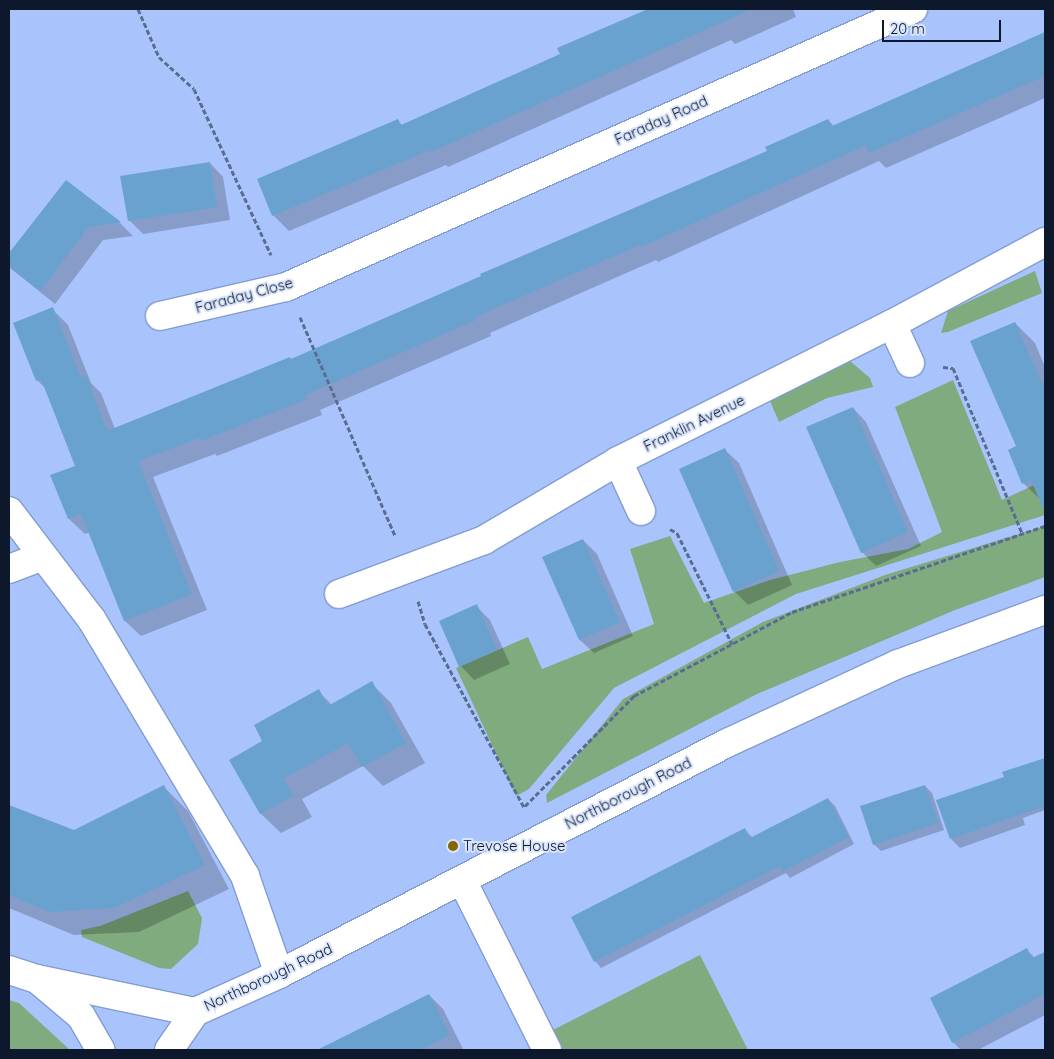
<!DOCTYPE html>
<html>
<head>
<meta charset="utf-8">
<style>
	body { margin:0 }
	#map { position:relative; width:1054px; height:1059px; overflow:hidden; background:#a9c4fc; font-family:Quicksand,sans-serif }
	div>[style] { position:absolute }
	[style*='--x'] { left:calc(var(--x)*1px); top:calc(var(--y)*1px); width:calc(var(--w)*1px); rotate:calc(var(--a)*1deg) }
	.green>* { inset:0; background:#7fab7e }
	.shadow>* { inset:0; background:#0003 }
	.building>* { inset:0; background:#6aa2cf }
	.path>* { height:3px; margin-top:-1.5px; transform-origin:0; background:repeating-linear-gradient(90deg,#5a6c91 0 5px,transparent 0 7.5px) }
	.roads { filter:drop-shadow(1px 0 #829cd1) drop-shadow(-1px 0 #829cd1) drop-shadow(0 1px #829cd1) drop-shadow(0 -1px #829cd1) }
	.minor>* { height:28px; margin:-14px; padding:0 14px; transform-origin:14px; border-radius:14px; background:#fff }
	.major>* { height:28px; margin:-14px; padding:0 14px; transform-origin:14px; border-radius:14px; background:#fff }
	.dots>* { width:14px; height:14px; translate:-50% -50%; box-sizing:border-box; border:2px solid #d9e5fc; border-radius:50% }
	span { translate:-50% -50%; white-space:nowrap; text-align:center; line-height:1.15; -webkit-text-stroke:4px #d9e5fc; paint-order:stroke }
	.street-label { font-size:15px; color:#0e182c }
	.poi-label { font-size:15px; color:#0e182c }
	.left { translate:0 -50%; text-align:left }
	.frame { position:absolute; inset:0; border:10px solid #0e182c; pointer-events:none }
	.scale { position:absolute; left:882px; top:20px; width:119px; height:22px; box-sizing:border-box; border:2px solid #0e182c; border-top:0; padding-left:6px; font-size:15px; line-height:18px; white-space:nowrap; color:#0e182c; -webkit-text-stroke:4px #d9e5fc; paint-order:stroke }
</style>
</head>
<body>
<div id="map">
	<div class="green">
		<i style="clip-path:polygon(1035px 271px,1042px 293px,948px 332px,941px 333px,948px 311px)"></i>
		<i style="clip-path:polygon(850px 361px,870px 378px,873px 387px,827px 398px,779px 422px,770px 401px)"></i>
		<i style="clip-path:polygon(953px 380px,1002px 500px,1045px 480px,1045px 515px,796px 594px,614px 688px,529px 789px,516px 796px,456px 668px,528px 637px,542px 669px,654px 624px,630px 549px,670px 536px,704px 603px,770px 580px,840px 562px,908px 549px,942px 532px,895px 407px)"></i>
		<i style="clip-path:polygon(1045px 526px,1045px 577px,955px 610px,757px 694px,547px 803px,546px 795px,623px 699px,763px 622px,885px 575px)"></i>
		<i style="clip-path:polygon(188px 891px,202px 918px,198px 944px,171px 969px,159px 968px,82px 937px,81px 930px,100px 926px)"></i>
		<i style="clip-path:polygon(700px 955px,748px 1050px,561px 1050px,551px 1031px)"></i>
		<i style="clip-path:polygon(9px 1000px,19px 1003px,70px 1050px,9px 1050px)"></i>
	</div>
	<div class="shadow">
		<i style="clip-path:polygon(651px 9px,793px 9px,796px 17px,735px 44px,731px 40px,448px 167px,446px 165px,289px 231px,273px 215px,398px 121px,402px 125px,562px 55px,559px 49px)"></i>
		<i style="clip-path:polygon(1041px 36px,1045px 40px,1045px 98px,886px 168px,879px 161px,658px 262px,656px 260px,490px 333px,491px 336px,320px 410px,322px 415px,217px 456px,215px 454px,153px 477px,207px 610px,141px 636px,125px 621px,90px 532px,85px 534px,69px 519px,76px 466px,46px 389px,37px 380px,52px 309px,68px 325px,91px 383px,101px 393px,115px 429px,292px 361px,768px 151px,828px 120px,834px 126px)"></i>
		<i style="clip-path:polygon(210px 163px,223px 177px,230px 220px,143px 234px,129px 220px)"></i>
		<i style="clip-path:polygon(66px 182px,120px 223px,133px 236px,103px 240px,55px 304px,9px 267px,9px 255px)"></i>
		<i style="clip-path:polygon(1015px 323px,1035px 343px,1045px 367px,1044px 503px,1023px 483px,1018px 447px)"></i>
		<i style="clip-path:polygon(853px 408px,866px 422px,921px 546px,876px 566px,862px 552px)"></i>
		<i style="clip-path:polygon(725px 450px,739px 463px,792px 585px,748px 605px,734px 591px)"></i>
		<i style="clip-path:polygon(583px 540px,597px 554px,633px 636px,594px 653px,580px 640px)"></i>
		<i style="clip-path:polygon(476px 606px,490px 620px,510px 664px,474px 680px,461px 666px)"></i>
		<i style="clip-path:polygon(371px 683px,391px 703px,425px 763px,383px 786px,363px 766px,302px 799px,312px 817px,281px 833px,260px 813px,264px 742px,318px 691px,332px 705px)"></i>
		<i style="clip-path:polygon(1045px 759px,1045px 810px,1023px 818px,1025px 825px,960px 848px,951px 839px,1005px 778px,1003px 773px)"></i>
		<i style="clip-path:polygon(925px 786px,932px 793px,944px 830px,881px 851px,874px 844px)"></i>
		<i style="clip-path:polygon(164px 787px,188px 811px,229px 889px,139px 932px,74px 935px,9px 908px,9px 806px,74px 832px)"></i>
		<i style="clip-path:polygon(828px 799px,835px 806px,854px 844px,790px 878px,786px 873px,601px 968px,595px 961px,745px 830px,753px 838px)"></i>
		<i style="clip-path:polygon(1027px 950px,1035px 958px,1045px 953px,1045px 1015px,978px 1050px,961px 1050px,953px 1042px)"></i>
		<i style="clip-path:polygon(429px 995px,443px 1009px,463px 1049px,321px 1050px)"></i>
	</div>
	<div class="building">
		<i style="clip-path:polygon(648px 9px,752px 9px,431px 152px,430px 150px,272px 216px,257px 179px,398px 119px,401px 125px,560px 54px,557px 48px)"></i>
		<i style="clip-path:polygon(1045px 32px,1045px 76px,869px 153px,866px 145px,641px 247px,640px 245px,475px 317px,476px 320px,305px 395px,307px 399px,201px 441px,199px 438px,138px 461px,192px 594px,124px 621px,81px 514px,68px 519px,50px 475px,75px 466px,41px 379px,36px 381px,13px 323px,53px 307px,81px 378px,86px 375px,107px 431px,290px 357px,291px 359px,481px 276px,480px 274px,767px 151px,765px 147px,828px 119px,832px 126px)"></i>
		<i style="clip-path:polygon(210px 162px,217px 207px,128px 221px,120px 176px)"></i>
		<i style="clip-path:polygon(66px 180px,121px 222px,89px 227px,40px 291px,9px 267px,9px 253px)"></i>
		<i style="clip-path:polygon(1015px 322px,1045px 390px,1045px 513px,1031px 480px,1022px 484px,1008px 450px,1016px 446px,970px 341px)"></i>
		<i style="clip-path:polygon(853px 407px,908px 532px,861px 553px,806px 427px)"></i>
		<i style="clip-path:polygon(725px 448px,779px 571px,733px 592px,679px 469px)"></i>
		<i style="clip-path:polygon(583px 539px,620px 622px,579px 640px,542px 557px)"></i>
		<i style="clip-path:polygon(477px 604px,497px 650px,459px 667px,439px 621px)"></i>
		<i style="clip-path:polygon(372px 681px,406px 743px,362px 767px,348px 743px,283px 779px,293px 796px,260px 814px,229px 760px,262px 741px,254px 725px,319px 689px,328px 706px)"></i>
		<i style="clip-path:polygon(1045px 758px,1045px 806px,950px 839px,936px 800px,1004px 777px,1002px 772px)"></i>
		<i style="clip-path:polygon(164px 785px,205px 865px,114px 908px,49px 912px,9px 895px,9px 805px,74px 830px)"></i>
		<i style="clip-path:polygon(925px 785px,938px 823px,873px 845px,860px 806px)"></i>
		<i style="clip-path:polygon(828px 798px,849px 837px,782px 872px,780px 866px,594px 962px,571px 917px,745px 828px,750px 838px)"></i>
		<i style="clip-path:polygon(1027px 948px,1032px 958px,1045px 952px,1045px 994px,952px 1043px,930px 998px)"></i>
		<i style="clip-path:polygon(429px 994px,450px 1035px,420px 1050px,317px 1050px)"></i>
	</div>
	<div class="path">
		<i style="--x:138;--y:9;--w:52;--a:66.4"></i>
		<i style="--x:159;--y:57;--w:47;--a:42.4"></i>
		<i style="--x:194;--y:89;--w:183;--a:65.1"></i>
		<i style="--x:300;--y:317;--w:239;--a:66.5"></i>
		<i style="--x:943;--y:367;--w:10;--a:6"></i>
		<i style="--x:953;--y:368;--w:179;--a:67.3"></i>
		<i style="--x:670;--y:529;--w:8;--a:30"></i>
		<i style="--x:677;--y:533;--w:124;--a:63.6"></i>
		<i style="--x:418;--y:601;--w:24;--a:73"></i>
		<i style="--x:425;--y:624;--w:208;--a:61.6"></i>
		<i style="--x:525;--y:806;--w:155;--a:-45.3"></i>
		<i style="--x:634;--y:696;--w:179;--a:-28"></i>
		<i style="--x:792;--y:612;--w:267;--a:-18.8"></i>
	</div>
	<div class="roads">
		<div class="minor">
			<i style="--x:160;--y:316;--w:129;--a:-13"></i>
			<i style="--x:286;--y:287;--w:686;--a:-23.91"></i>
			<i style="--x:892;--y:324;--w:43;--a:65.2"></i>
			<i style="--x:618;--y:461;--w:55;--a:65.3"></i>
			<i style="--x:9;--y:511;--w:137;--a:52.7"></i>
			<i style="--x:92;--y:620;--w:298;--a:59.1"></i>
			<i style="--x:245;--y:876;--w:104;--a:70.9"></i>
			<i style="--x:9;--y:569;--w:34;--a:-21"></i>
			<i style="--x:339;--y:594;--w:155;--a:-20.4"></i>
			<i style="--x:484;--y:540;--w:156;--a:-30.5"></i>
			<i style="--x:618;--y:461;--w:306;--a:-26.6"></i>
			<i style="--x:892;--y:324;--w:174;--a:-28.2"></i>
			<i style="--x:462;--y:880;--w:190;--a:63.4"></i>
			<i style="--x:37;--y:979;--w:161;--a:11.8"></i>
			<i style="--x:169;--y:1050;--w:46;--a:-55.6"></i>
			<i style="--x:195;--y:1012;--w:92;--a:-24.3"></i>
			<i style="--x:279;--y:974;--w:504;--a:-27.28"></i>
			<i style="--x:727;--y:743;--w:188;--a:-24.8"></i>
			<i style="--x:898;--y:664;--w:157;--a:-20.2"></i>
		</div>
		<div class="major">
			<i style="--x:9;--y:970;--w:29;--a:18"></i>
			<i style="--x:37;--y:979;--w:57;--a:40.1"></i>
			<i style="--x:81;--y:1016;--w:39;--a:60"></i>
		</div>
	</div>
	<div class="dots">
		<i style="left:453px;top:846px;background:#876400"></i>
	</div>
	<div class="street-label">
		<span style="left:661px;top:120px;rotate:-24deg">Faraday Road</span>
		<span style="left:244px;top:295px;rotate:-15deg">Faraday Close</span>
		<span style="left:694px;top:423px;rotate:-26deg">Franklin Avenue</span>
		<span style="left:628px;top:793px;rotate:-27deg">Northborough Road</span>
		<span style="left:268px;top:977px;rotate:-25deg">Northborough Road</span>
	</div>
	<div class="poi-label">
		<span class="left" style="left:463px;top:846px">Trevose House</span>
	</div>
	<div class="frame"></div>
	<div class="scale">20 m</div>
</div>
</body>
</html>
